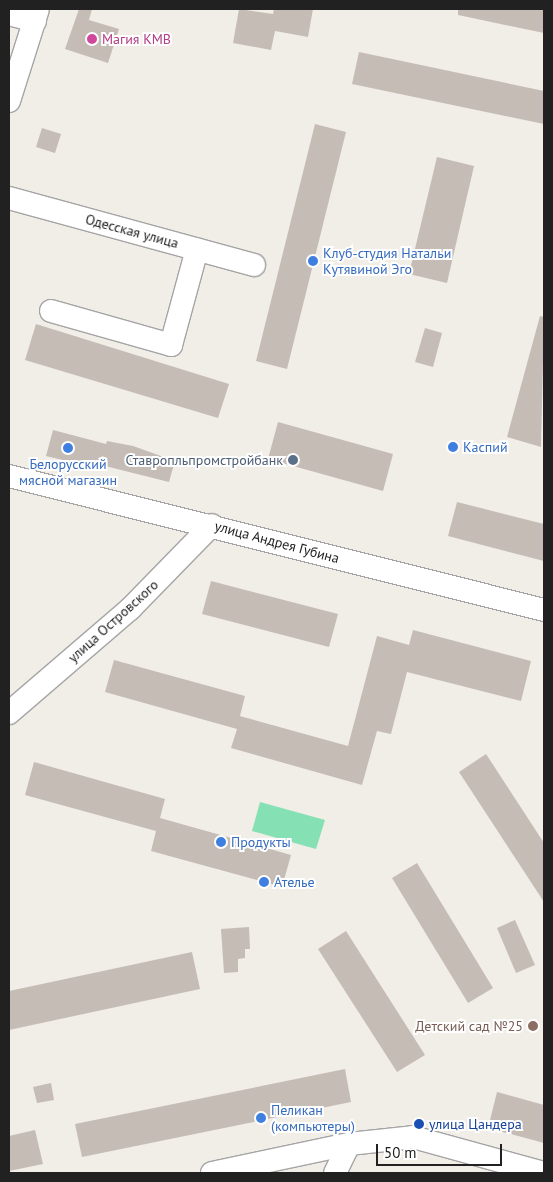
<!DOCTYPE html>
<html>
<head>
<meta charset="utf-8">
<style>
	body { margin:0 }
	#map { position:relative; width:553px; height:1182px; overflow:hidden; background:#f1ede7; font-family:"PT Sans",sans-serif }
	div>[style] { position:absolute }
	[style*='--x'] { left:calc(var(--x)*1px); top:calc(var(--y)*1px); width:calc(var(--w)*1px); rotate:calc(var(--a)*1deg) }
	.pitch>* { inset:0; background:#85e1b3 }
	.building>* { inset:0; background:#c6bcb6 }
	.roads { filter:drop-shadow(1px 0 #a5a5a5) drop-shadow(-1px 0 #a5a5a5) drop-shadow(0 1px #a5a5a5) drop-shadow(0 -1px #a5a5a5) }
	.minor>* { height:22px; margin:-11px; padding:0 11px; transform-origin:11px; border-radius:11px; background:#fff }
	.dots>* { width:14px; height:14px; translate:-50% -50%; box-sizing:border-box; border:2px solid #fff; border-radius:50% }
	span { translate:-50% -50%; white-space:nowrap; text-align:center; line-height:1.15; -webkit-text-stroke:4px #fff; paint-order:stroke }
	.hotel-label { font-size:14px; color:#b23c85 }
	.left { translate:0 -50%; text-align:left }
	.street-label { font-size:14px; color:#212121 }
	.shop-label { font-size:14px; color:#366cbe }
	.service-label { font-size:14px; color:#4e5e75 }
	.right { translate:-100% -50%; text-align:right }
	.education-label { font-size:14px; color:#785e54 }
	.transit-label { font-size:14px; color:#164399 }
	.frame { position:absolute; inset:0; border:10px solid #212121; pointer-events:none }
	.scale { position:absolute; left:376px; top:1144px; width:126px; height:22px; box-sizing:border-box; border:2px solid #212121; border-top:0; padding-left:6px; font-size:15px; line-height:18px; white-space:nowrap; color:#212121; -webkit-text-stroke:4px #fff; paint-order:stroke }
</style>
</head>
<body>
<div id="map">
	<div class="pitch">
		<i style="clip-path:polygon(260px 802px,325px 820px,316px 849px,252px 831px)"></i>
	</div>
	<div class="building">
		<i style="clip-path:polygon(79px 9px,92px 9px,89px 20px,119px 29px,108px 63px,65px 49px)"></i>
		<i style="clip-path:polygon(239px 9px,273px 14px,274px 9px,313px 9px,308px 37px,275px 31px,271px 50px,233px 43px)"></i>
		<i style="clip-path:polygon(458px 9px,544px 9px,544px 33px,458px 15px)"></i>
		<i style="clip-path:polygon(359px 52px,544px 91px,544px 124px,352px 84px)"></i>
		<i style="clip-path:polygon(315px 124px,346px 132px,287px 369px,256px 361px)"></i>
		<i style="clip-path:polygon(42px 128px,61px 134px,55px 153px,36px 147px)"></i>
		<i style="clip-path:polygon(437px 157px,474px 166px,447px 283px,409px 274px)"></i>
		<i style="clip-path:polygon(540px 316px,544px 317px,541px 447px,507px 437px)"></i>
		<i style="clip-path:polygon(36px 324px,229px 384px,218px 418px,25px 360px)"></i>
		<i style="clip-path:polygon(425px 328px,442px 333px,433px 367px,415px 362px)"></i>
		<i style="clip-path:polygon(278px 422px,393px 454px,383px 491px,268px 459px)"></i>
		<i style="clip-path:polygon(53px 430px,106px 444px,107px 441px,133px 446px,175px 461px,169px 482px,85px 461px,84px 465px,46px 456px)"></i>
		<i style="clip-path:polygon(457px 502px,544px 524px,544px 561px,448px 536px)"></i>
		<i style="clip-path:polygon(211px 581px,338px 614px,329px 647px,202px 614px)"></i>
		<i style="clip-path:polygon(413px 630px,531px 661px,521px 701px,407px 672px,391px 734px,377px 731px,362px 785px,231px 748px,237px 729px,105px 692px,114px 660px,245px 696px,240px 716px,348px 746px,377px 636px,409px 645px)"></i>
		<i style="clip-path:polygon(486px 754px,544px 843px,544px 902px,459px 772px)"></i>
		<i style="clip-path:polygon(34px 762px,165px 799px,160px 818px,291px 855px,282px 887px,151px 851px,156px 831px,25px 795px)"></i>
		<i style="clip-path:polygon(417px 863px,493px 988px,468px 1003px,392px 878px)"></i>
		<i style="clip-path:polygon(515px 920px,535px 965px,516px 973px,497px 928px)"></i>
		<i style="clip-path:polygon(249px 927px,250px 949px,245px 949px,245px 958px,238px 959px,238px 972px,224px 973px,221px 929px)"></i>
		<i style="clip-path:polygon(346px 931px,425px 1055px,397px 1072px,318px 949px)"></i>
		<i style="clip-path:polygon(192px 952px,200px 989px,9px 1030px,9px 991px)"></i>
		<i style="clip-path:polygon(345px 1069px,351px 1102px,82px 1157px,75px 1124px)"></i>
		<i style="clip-path:polygon(51px 1083px,54px 1100px,37px 1103px,33px 1087px)"></i>
		<i style="clip-path:polygon(497px 1092px,544px 1105px,544px 1143px,488px 1128px)"></i>
		<i style="clip-path:polygon(35px 1130px,43px 1164px,9px 1171px,9px 1136px)"></i>
	</div>
	<div class="roads">
		<div class="minor">
			<i style="--x:9;--y:14;--w:27;--a:15"></i>
			<i style="--x:9;--y:101;--w:96;--a:-72.5"></i>
			<i style="--x:9;--y:198;--w:254;--a:15.3"></i>
			<i style="--x:51;--y:311;--w:125;--a:15.8"></i>
			<i style="--x:171;--y:345;--w:99;--a:-74.8"></i>
			<i style="--x:9;--y:476;--w:552;--a:14.06"></i>
			<i style="--x:9;--y:713;--w:160;--a:-40.7"></i>
			<i style="--x:130;--y:609;--w:117;--a:-45.7"></i>
			<i style="--x:212;--y:1173;--w:140;--a:-12"></i>
			<i style="--x:349;--y:1144;--w:64;--a:-6.2"></i>
			<i style="--x:413;--y:1137;--w:136;--a:15.4"></i>
			<i style="--x:335;--y:1173;--w:32;--a:-64"></i>
		</div>
	</div>
	<div class="dots">
		<i style="left:92px;top:39px;background:#d1479c"></i>
		<i style="left:313px;top:261px;background:#3f7fe0"></i>
		<i style="left:453px;top:447px;background:#3f7fe0"></i>
		<i style="left:68px;top:448px;background:#3f7fe0"></i>
		<i style="left:293px;top:460px;background:#5c6f8a"></i>
		<i style="left:221px;top:842px;background:#3f7fe0"></i>
		<i style="left:264px;top:882px;background:#3f7fe0"></i>
		<i style="left:533px;top:1026px;background:#8d6e63"></i>
		<i style="left:261px;top:1118px;background:#3f7fe0"></i>
		<i style="left:419px;top:1124px;background:#1a4fb4"></i>
	</div>
	<div class="hotel-label">
		<span class="left" style="left:102px;top:39px">Магия КМВ</span>
	</div>
	<div class="street-label">
		<span style="left:132px;top:231px;rotate:15deg">Одесская улица</span>
		<span style="left:277px;top:542px;rotate:15deg">улица Андрея Губина</span>
		<span style="left:113px;top:621px;rotate:-42deg">улица Островского</span>
	</div>
	<div class="shop-label">
		<span class="left" style="left:323px;top:261px">Клуб-студия Натальи<br>Кутявиной Эго</span>
		<span class="left" style="left:463px;top:447px">Каспий</span>
		<span style="left:68px;top:472px">Белорусский<br>мясной магазин</span>
		<span class="left" style="left:231px;top:842px">Продукты</span>
		<span class="left" style="left:274px;top:882px">Ателье</span>
		<span class="left" style="left:271px;top:1118px">Пеликан<br>(компьютеры)</span>
	</div>
	<div class="service-label">
		<span class="right" style="left:283px;top:460px">Ставропльпромстройбанк</span>
	</div>
	<div class="education-label">
		<span class="right" style="left:523px;top:1026px">Детский сад №25</span>
	</div>
	<div class="transit-label">
		<span class="left" style="left:429px;top:1124px">улица Цандера</span>
	</div>
	<div class="frame"></div>
	<div class="scale">50 m</div>
</div>
</body>
</html>
